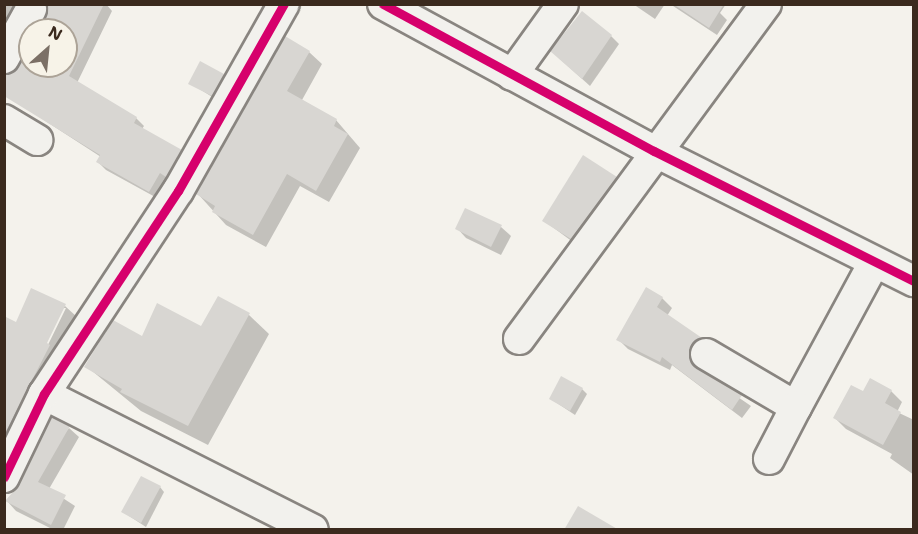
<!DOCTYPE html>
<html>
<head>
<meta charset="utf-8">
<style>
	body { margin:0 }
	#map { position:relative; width:918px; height:534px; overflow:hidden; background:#f4f2ec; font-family:"Shantell Sans",sans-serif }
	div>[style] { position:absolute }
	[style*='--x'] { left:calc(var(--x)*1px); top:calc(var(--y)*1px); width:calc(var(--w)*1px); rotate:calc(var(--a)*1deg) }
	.shadow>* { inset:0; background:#0003 }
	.building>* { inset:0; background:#d8d6d2 }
	.roads { filter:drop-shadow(2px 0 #898580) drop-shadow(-2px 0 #898580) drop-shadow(0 2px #898580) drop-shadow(0 -2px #898580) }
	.minor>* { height:30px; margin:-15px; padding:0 15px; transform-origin:15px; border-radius:15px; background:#f2f1ed }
	.cycleway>* { height:9px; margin:-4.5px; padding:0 4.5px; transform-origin:4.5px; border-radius:4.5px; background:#d6006c }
	span { translate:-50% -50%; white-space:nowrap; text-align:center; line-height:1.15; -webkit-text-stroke:5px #f7f3e8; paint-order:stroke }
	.frame { position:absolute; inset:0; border:6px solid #3b2a1e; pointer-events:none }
	.north { position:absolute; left:18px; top:18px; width:60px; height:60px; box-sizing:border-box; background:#f7f3e8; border:2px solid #aca397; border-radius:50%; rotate:27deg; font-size:16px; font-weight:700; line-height:24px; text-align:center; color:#3b2a1e }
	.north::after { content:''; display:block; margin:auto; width:21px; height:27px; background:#7c7066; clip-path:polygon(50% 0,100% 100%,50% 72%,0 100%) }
</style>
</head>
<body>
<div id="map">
	<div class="shadow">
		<i style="clip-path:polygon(4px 4px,29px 4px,4px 43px)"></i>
		<i style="clip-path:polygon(48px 4px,106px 4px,112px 11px,77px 83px,136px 118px,144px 126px,142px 129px,188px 159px,157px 198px,106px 170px,98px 162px,101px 157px,10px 98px,30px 50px,30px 66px,66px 66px,66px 30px,41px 30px)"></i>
		<i style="clip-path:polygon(633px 4px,665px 4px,655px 19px)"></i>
		<i style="clip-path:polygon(670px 4px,726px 4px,720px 13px,727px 20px,717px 35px)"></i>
		<i style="clip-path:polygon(611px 36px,619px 44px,590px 86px,560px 59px)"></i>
		<i style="clip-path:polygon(309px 52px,322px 64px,302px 100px,336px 120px,360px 148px,329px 202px,300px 186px,266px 247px,226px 225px,198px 194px)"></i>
		<i style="clip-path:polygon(201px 63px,228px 80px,217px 100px,190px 83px)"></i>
		<i style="clip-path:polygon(616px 178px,626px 188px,581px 248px,543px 220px)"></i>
		<i style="clip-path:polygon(501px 227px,511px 236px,501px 255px,466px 238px,457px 228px)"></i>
		<i style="clip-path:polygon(219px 298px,249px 315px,269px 334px,208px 445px,141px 411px,86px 366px,143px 338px,201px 328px)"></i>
		<i style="clip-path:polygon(662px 298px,672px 308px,667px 316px,710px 348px,700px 356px,700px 371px,751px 406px,742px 418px,672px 365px,670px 370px,628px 349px,618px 339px)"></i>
		<i style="clip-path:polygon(evenodd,65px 306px,77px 317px,4px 472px,4px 318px,16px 324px,65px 306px,62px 308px,66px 308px,45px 351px,42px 350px,62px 308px)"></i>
		<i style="clip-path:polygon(582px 389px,587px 394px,575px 415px,551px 399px)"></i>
		<i style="clip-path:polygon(891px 391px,902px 402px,897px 412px,914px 420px,914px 475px,890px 458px,892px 454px,846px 429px,835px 418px,864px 393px)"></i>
		<i style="clip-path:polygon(69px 428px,79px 437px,49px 489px,75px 506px,63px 530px,54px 530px,16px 511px,7px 501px)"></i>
		<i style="clip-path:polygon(160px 487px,164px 492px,146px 527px,123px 512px)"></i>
	</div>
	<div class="building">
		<i style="clip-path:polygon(47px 4px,104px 4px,69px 76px,137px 117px,134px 123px,182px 150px,166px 177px,160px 173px,149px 192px,96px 162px,100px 155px,4px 96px,4px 75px,19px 67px,30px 47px,30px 66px,66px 66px,66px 30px,39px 30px)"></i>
		<i style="clip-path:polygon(673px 4px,724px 4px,709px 28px)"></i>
		<i style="clip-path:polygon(582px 11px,612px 35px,582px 79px,550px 51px)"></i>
		<i style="clip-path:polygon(285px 36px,310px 51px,287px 91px,337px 119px,334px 126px,348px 134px,316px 191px,287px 174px,253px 235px,212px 212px,215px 206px,196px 194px)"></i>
		<i style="clip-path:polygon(200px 61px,224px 74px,212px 96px,188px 84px)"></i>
		<i style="clip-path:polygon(583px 155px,617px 177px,571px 239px,542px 221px)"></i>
		<i style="clip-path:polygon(465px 208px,502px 225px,491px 247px,455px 229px)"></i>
		<i style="clip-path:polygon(646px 287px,663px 297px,657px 307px,702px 338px,691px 346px,691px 362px,742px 395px,732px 410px,662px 357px,660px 362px,616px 340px)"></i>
		<i style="clip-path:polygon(31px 288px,66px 304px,47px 343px,50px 345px,4px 435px,4px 316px,16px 322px)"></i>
		<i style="clip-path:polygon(218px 296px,250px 313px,188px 426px,120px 392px,122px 389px,84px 367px,113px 320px,142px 336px,157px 303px,201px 326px)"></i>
		<i style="clip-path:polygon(561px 376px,583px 388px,570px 411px,549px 399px)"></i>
		<i style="clip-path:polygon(870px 378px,892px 390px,885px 403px,901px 412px,883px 445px,833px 418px,851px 385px,863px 391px)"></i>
		<i style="clip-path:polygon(52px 417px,70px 426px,38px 482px,66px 495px,51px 525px,5px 501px,20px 484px)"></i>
		<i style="clip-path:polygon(141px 476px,161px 486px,141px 523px,121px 512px)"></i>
		<i style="clip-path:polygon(578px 506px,619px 530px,564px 530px)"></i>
	</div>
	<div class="roads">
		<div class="minor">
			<i style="--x:383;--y:4;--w:308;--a:28.5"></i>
			<i style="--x:654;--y:151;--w:291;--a:26.6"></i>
			<i style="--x:4;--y:58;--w:56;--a:-61.1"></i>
			<i style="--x:512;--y:75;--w:87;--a:-54.3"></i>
			<i style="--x:4;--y:120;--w:39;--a:31"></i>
			<i style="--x:519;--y:339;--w:416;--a:-53.6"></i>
			<i style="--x:706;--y:354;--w:104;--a:30.5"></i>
			<i style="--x:796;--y:407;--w:164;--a:-61.6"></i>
			<i style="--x:44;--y:394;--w:301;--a:26.8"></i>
			<i style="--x:769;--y:459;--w:59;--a:-62.6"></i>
			<i style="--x:4;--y:477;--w:92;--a:-64.3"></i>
			<i style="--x:44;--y:394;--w:243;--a:-56.6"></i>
			<i style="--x:178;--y:191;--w:215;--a:-60.5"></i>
		</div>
	</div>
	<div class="cycleway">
		<i style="--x:383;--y:4;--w:308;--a:28.5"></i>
		<i style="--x:654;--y:151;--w:291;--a:26.6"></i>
		<i style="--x:4;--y:477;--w:92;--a:-64.3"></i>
		<i style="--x:44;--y:394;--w:243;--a:-56.6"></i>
		<i style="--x:178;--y:191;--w:215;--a:-60.5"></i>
	</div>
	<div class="frame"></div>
	<div class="north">N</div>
</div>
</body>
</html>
